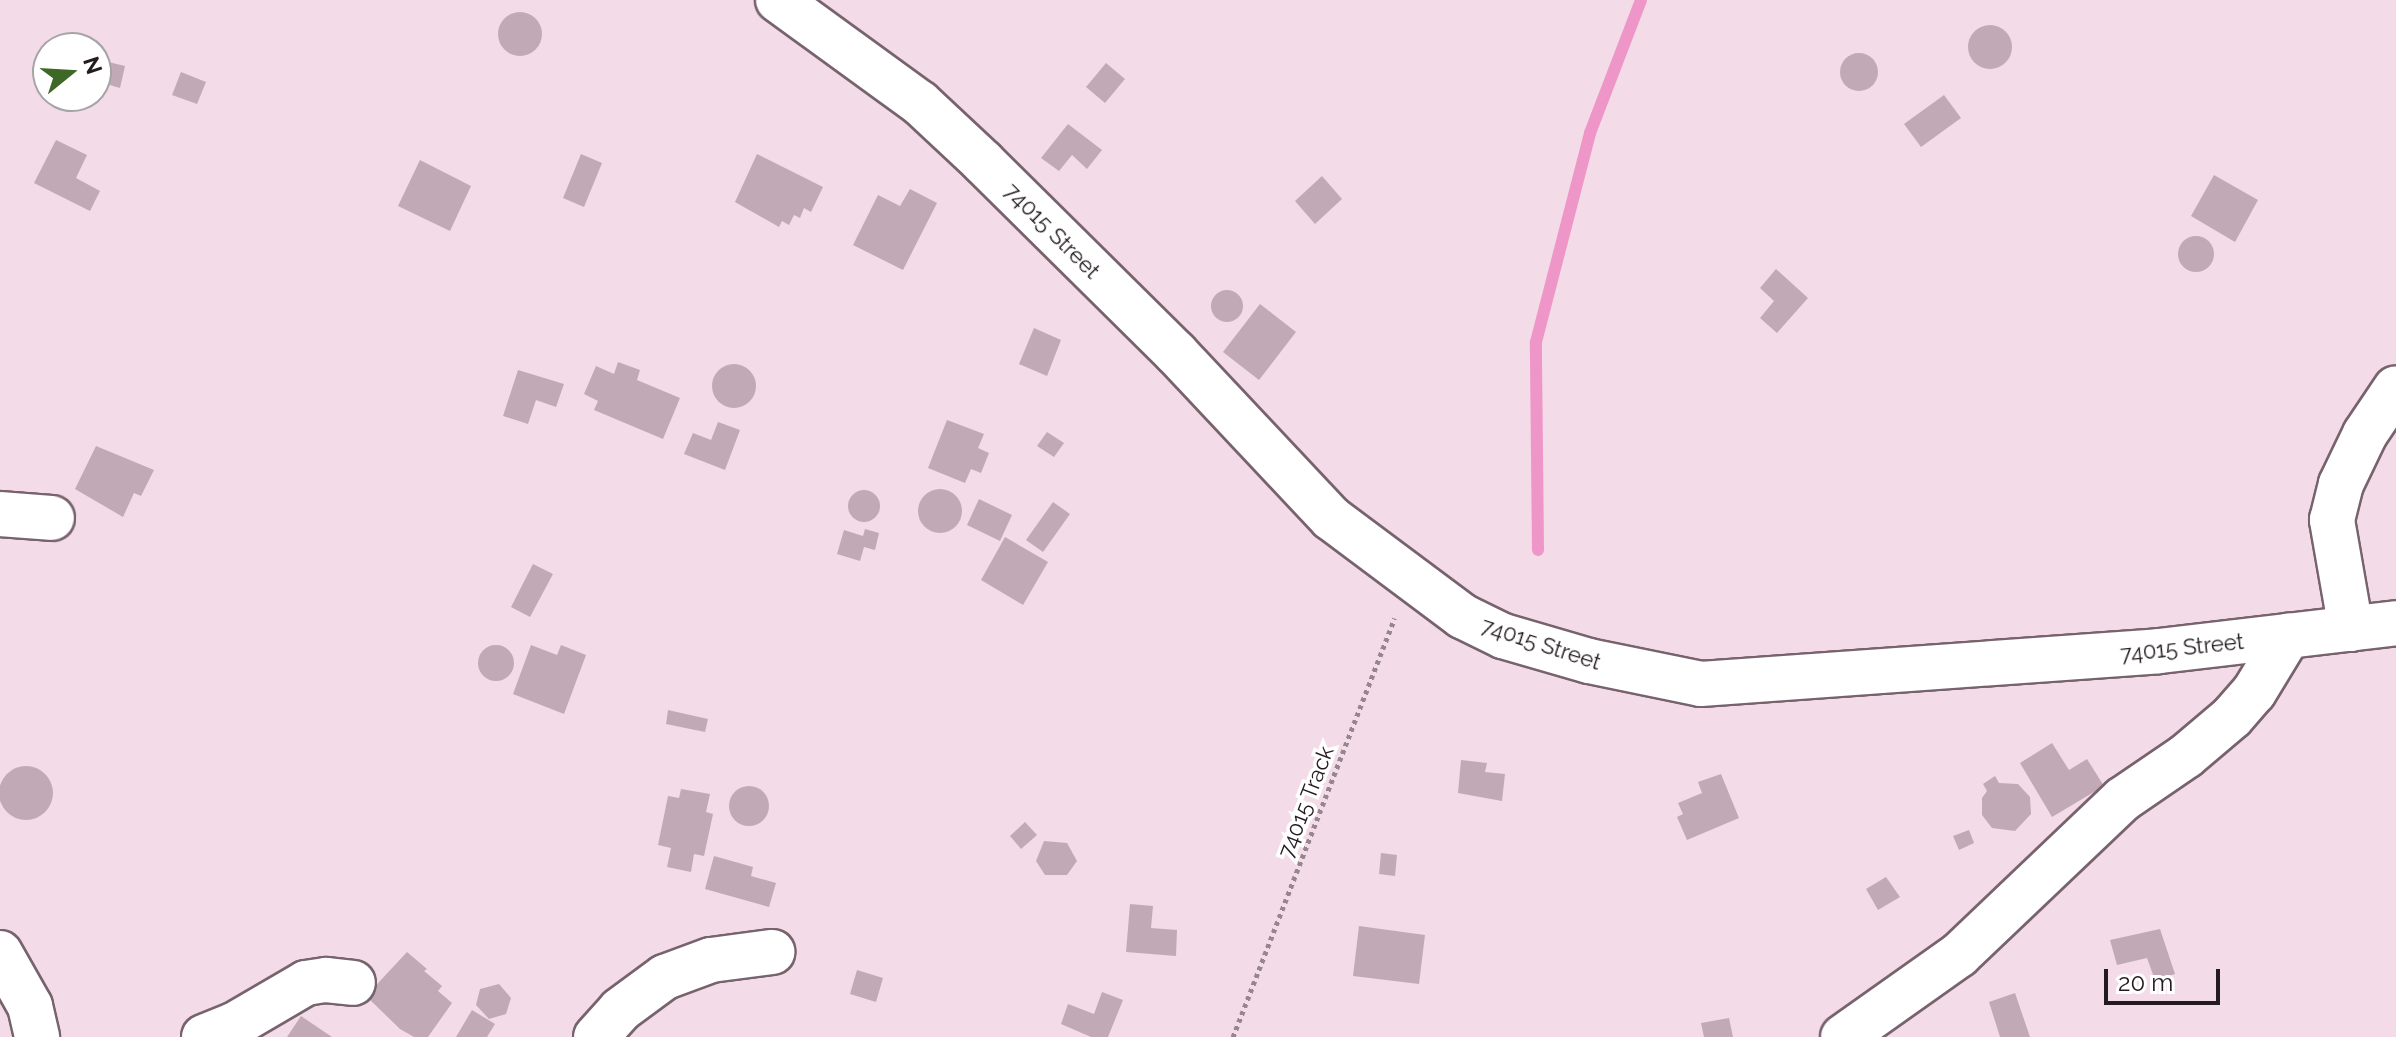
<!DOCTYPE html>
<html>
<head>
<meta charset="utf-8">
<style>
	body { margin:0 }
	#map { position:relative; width:2396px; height:1037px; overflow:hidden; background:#f3dbe7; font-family:Raleway,sans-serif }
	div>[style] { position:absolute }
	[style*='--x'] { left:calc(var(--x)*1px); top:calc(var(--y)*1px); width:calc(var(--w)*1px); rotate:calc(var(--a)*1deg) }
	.stream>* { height:12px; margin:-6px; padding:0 6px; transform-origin:6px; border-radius:6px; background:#ee96c7 }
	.building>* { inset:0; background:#c1aab6 }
	.round { border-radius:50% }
	.path>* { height:5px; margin-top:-2.5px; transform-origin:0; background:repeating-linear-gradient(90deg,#97868f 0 4px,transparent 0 8px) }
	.roads { filter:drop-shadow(2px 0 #77636d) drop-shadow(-2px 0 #77636d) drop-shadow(0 2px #77636d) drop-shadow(0 -2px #77636d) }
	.minor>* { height:44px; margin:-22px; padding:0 22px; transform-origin:22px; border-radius:22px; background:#fff }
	span { translate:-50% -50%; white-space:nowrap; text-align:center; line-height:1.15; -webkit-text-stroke:7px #fff; paint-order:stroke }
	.street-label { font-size:22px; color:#231b1f }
	.north { position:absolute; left:32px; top:32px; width:80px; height:80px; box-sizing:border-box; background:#fff; border:2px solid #a7a4a5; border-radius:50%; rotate:72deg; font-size:22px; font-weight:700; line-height:32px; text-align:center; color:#231b1f }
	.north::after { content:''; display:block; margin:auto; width:28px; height:36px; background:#3d6825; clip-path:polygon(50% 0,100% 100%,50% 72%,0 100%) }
	.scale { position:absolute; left:2104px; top:969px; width:116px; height:36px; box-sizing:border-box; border:4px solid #231b1f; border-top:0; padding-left:10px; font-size:24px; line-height:28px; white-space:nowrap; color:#231b1f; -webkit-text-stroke:6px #fff; paint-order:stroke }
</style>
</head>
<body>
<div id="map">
	<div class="stream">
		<i style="--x:1538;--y:550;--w:208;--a:-90.6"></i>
		<i style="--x:1536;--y:342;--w:216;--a:-75.5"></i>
		<i style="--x:1590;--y:133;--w:142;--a:-69"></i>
	</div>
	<div class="building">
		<i class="round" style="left:498px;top:12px;width:44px;height:44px"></i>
		<i class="round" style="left:1968px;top:25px;width:44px;height:44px"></i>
		<i class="round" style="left:1840px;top:53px;width:38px;height:38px"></i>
		<i style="clip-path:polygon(96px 59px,125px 66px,120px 88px,96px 81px)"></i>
		<i style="clip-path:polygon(1106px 63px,1125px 79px,1105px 103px,1086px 87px)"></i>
		<i style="clip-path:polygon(181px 72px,206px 82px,197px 104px,172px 95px)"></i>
		<i style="clip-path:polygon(1944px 95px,1961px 118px,1921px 147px,1904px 124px)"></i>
		<i style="clip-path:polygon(1068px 124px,1102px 150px,1087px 169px,1072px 155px,1059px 171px,1041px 158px)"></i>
		<i style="clip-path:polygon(56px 140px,87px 155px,76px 178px,100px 191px,90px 211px,34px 183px)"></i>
		<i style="clip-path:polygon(581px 154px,602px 163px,584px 207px,563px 198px)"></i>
		<i style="clip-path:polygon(757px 154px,823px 187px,811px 212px,804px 208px,800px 218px,794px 215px,789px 225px,782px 221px,779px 227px,735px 202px)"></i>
		<i style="clip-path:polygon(420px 160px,471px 186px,450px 231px,398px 206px)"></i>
		<i style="clip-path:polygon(2214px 175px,2258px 200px,2235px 242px,2191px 216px)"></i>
		<i style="clip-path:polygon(1322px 176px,1342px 199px,1315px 224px,1295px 201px)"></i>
		<i style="clip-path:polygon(910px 189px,937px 203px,903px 270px,853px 245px,878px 195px,900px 206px)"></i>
		<i class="round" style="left:2178px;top:236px;width:36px;height:36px"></i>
		<i style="clip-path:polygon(1776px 269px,1808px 298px,1777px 333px,1760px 318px,1774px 301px,1760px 288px)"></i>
		<i class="round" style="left:1211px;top:290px;width:32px;height:32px"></i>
		<i style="clip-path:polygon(1260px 304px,1296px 332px,1259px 380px,1223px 352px)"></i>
		<i style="clip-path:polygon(1034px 328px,1061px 340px,1047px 376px,1019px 364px)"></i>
		<i style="clip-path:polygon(618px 362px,640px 370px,637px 380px,680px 398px,663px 439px,594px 410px,598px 401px,584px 394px,596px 366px,614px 374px)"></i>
		<i class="round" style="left:712px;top:364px;width:44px;height:44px"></i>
		<i style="clip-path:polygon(518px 370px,564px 384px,556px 407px,536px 400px,528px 424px,503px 416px)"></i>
		<i style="clip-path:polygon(947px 420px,984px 434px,978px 448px,989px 453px,981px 473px,971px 469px,965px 483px,928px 468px)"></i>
		<i style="clip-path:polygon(718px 422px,740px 430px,725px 470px,684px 454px,693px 433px,711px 440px)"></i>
		<i style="clip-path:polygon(1047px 432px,1064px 443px,1054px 457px,1037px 446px)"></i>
		<i style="clip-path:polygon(96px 446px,154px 470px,141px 496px,134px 493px,123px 517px,75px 489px)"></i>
		<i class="round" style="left:918px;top:489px;width:44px;height:44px"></i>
		<i class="round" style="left:848px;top:490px;width:32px;height:32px"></i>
		<i style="clip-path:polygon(979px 499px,1012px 515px,1000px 541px,967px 525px)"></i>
		<i style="clip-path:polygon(1053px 502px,1070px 514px,1043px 552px,1026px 540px)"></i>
		<i style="clip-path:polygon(865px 529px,879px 533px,875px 550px,864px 547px,860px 561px,837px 554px,844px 530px,863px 536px)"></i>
		<i style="clip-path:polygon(1005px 537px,1048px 562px,1023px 605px,981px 580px)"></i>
		<i style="clip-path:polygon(533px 564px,553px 574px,530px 617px,511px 607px)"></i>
		<i class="round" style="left:478px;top:645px;width:36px;height:36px"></i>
		<i style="clip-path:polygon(531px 645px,557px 655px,561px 645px,586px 655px,564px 714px,513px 694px)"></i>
		<i style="clip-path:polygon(668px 710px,708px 719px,705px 732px,666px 724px)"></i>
		<i style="clip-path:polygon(2052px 743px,2069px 770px,2087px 759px,2104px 786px,2052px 817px,2020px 763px)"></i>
		<i style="clip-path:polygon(1461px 760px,1487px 763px,1485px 772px,1505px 774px,1502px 801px,1458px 793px)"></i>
		<i class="round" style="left:-1px;top:766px;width:54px;height:54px"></i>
		<i style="clip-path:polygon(1721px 774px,1739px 818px,1687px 840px,1677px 817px,1683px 814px,1678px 803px,1702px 793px,1698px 782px)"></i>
		<i style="clip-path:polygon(1995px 776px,1999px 783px,2018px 784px,2030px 797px,2031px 814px,2015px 831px,1992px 828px,1982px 815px,1982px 798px,1987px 791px,1983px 784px)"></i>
		<i class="round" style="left:729px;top:786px;width:40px;height:40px"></i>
		<i style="clip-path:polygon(681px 789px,710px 794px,706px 812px,713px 814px,704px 856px,694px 854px,691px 872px,667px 867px,671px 848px,658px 845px,668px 796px,679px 798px)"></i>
		<i style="clip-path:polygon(1025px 822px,1037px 835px,1021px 849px,1010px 836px)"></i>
		<i style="clip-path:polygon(1969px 830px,1974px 843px,1959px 850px,1953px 836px)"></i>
		<i style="clip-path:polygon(1044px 841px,1067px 843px,1077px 861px,1067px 875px,1045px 875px,1036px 861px)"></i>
		<i style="clip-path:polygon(1381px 853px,1397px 855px,1395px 876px,1379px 874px)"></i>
		<i style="clip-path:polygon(714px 856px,753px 867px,751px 876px,776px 883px,769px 907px,705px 889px)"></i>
		<i style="clip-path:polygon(1886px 877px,1900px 897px,1878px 910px,1866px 889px)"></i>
		<i style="clip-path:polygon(1130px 904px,1153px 906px,1151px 928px,1177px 930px,1176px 956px,1126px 952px)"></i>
		<i style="clip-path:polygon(1359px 926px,1425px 935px,1419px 984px,1353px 976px)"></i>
		<i style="clip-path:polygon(2160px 929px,2175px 974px,2155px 980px,2147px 958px,2117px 965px,2110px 940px)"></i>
		<i style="clip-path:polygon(407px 952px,427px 969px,424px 971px,442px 986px,438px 991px,452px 1003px,428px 1037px,414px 1037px,400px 1029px,366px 996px)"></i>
		<i style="clip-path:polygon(857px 970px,883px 978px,876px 1002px,850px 994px)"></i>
		<i style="clip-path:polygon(499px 984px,511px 998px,506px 1014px,489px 1019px,476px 1005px,480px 989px)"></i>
		<i style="clip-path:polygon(1102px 992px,1123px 1000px,1108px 1037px,1091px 1037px,1061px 1024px,1068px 1004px,1094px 1014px)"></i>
		<i style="clip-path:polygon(2015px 993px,2030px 1037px,2000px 1037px,1989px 1002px)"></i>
		<i style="clip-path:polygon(472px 1010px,495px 1024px,487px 1037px,456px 1037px)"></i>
		<i style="clip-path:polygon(301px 1016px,332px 1037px,287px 1037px)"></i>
		<i style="clip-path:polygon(1729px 1018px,1733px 1037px,1704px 1037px,1701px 1023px)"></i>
	</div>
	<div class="path">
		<i style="--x:1233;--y:1037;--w:449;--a:-68.9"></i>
	</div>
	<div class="roads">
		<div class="minor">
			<i style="--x:778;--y:0;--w:175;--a:36"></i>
			<i style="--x:920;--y:103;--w:86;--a:43.1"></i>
			<i style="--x:983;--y:162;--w:272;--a:44.7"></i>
			<i style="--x:1176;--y:353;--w:226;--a:46.8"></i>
			<i style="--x:1331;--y:518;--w:164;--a:36.8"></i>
			<i style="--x:1462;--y:616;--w:46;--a:26"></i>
			<i style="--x:1503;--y:636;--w:90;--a:16.2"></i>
			<i style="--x:1589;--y:661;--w:114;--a:11.6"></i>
			<i style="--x:1701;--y:684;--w:459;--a:-4.1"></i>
			<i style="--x:2159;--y:651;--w:239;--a:-6.7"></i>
			<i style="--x:0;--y:514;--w:52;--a:4.4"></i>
			<i style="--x:2351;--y:629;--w:111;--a:-99.9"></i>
			<i style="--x:2332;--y:520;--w:37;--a:-76"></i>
			<i style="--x:2341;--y:484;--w:55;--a:-64.4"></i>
			<i style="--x:2365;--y:434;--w:55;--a:-56"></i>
			<i style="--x:0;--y:953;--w:61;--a:60.5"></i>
			<i style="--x:30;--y:1006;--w:32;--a:77"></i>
			<i style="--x:204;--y:1037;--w:32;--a:-22"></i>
			<i style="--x:234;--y:1025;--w:83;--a:-30.3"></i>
			<i style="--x:306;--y:983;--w:20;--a:-9"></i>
			<i style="--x:326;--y:980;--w:27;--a:6"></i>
			<i style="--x:596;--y:1037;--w:36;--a:-48"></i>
			<i style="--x:620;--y:1010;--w:56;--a:-36.3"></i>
			<i style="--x:665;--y:977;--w:49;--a:-20.3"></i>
			<i style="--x:711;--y:960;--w:62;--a:-7.5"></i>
			<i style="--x:1843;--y:1037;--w:142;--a:-35.3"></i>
			<i style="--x:1959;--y:955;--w:226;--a:-43.6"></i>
			<i style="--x:2123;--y:799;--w:76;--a:-34.3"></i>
			<i style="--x:2186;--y:756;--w:60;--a:-40.3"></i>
			<i style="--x:2232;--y:717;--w:33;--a:-49"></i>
			<i style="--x:2254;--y:692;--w:66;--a:-58.7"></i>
		</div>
	</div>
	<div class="street-label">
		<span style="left:1052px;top:231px;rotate:45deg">74015 Street</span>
		<span style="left:1541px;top:644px;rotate:18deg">74015 Street</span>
		<span style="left:2182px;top:648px;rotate:-6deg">74015 Street</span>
		<span style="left:1306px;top:802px;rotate:-69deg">74015 Track</span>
	</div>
	<div class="north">N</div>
	<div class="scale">20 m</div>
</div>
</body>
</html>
